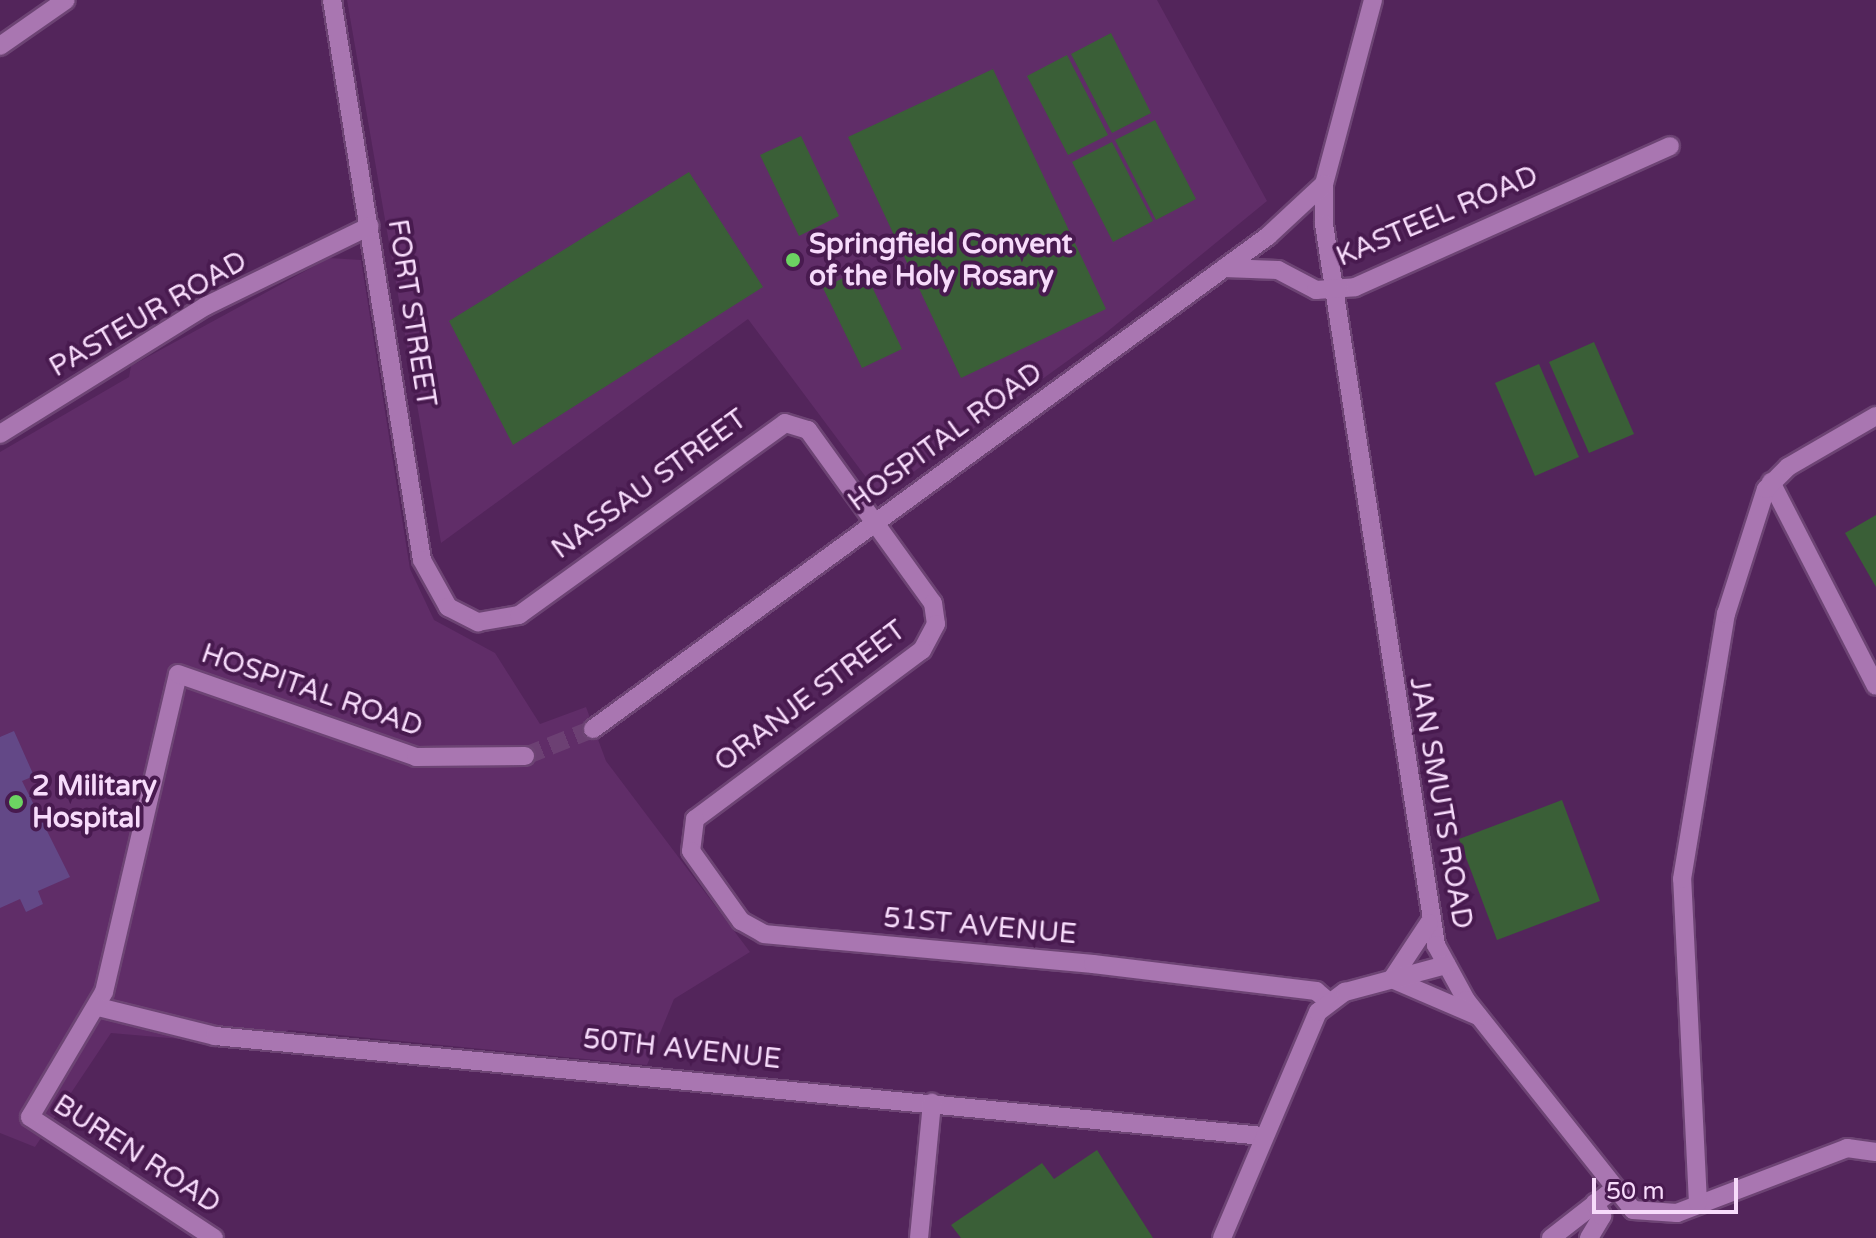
<!DOCTYPE html>
<html>
<head>
<meta charset="utf-8">
<style>
	body { margin:0 }
	#map { position:relative; width:1876px; height:1238px; overflow:hidden; background:#53255b; font-family:"Varela Round",sans-serif }
	div>[style] { position:absolute }
	[style*='--x'] { left:calc(var(--x)*1px); top:calc(var(--y)*1px); width:calc(var(--w)*1px); rotate:calc(var(--a)*1deg) }
	.built>* { inset:0; background:#602d68 }
	.green>* { inset:0; background:#3a5f37 }
	.building>* { inset:0; background:#634887 }
	.minor-tunnel>* { height:18px; margin-top:-9px; transform-origin:0; background:repeating-linear-gradient(90deg,#6c4073 0 18px,transparent 0 27px) }
	.roads { filter:drop-shadow(2px 0 #6d4474) drop-shadow(-2px 0 #6d4474) drop-shadow(0 2px #6d4474) drop-shadow(0 -2px #6d4474) }
	.minor>* { height:18px; margin:-9px; padding:0 9px; transform-origin:9px; border-radius:9px; background:#a976b1 }
	.dots>* { width:22px; height:22px; translate:-50% -50%; box-sizing:border-box; border:4px solid #481a4f; border-radius:50% }
	span { translate:-50% -50%; white-space:nowrap; text-align:center; line-height:1.15; -webkit-text-stroke:8px #481a4f; paint-order:stroke }
	.street-label { font-size:28px; color:#f7dbfb }
	.poi-label { font-size:28px; color:#f7dbfb; font-weight:700 }
	.left { translate:0 -50%; text-align:left }
	.scale { position:absolute; left:1592px; top:1178px; width:146px; height:36px; box-sizing:border-box; border:4px solid #f7dbfb; border-top:0; padding-left:10px; font-size:24px; line-height:28px; white-space:nowrap; color:#f7dbfb; -webkit-text-stroke:6px #481a4f; paint-order:stroke }
</style>
</head>
<body>
<div id="map">
	<div class="built">
		<i style="clip-path:polygon(347px 0,1157px 0,1267px 201px,1102px 336px,880px 496px,748px 319px,441px 543px)"></i>
		<i style="clip-path:polygon(329px 258px,361px 260px,410px 569px,434px 620px,495px 653px,540px 724px,586px 707px,606px 761px,750px 952px,674px 999px,647px 1065px,288px 1030px,284px 1048px,111px 1033px,35px 1147px,0 1133px,0 452px,129px 377px,131px 366px)"></i>
	</div>
	<div class="green">
		<i style="clip-path:polygon(1111px 33px,1151px 113px,1112px 133px,1071px 54px)"></i>
		<i style="clip-path:polygon(1067px 55px,1108px 135px,1068px 155px,1027px 76px)"></i>
		<i style="clip-path:polygon(993px 69px,1106px 309px,961px 378px,848px 137px)"></i>
		<i style="clip-path:polygon(1155px 120px,1196px 199px,1156px 220px,1115px 140px)"></i>
		<i style="clip-path:polygon(801px 136px,839px 216px,799px 236px,760px 155px)"></i>
		<i style="clip-path:polygon(1112px 142px,1153px 221px,1113px 242px,1072px 162px)"></i>
		<i style="clip-path:polygon(689px 172px,763px 287px,513px 445px,449px 321px)"></i>
		<i style="clip-path:polygon(863px 268px,902px 349px,862px 368px,823px 288px)"></i>
		<i style="clip-path:polygon(1594px 342px,1634px 434px,1589px 453px,1549px 362px)"></i>
		<i style="clip-path:polygon(1539px 364px,1579px 457px,1535px 476px,1495px 383px)"></i>
		<i style="clip-path:polygon(1876px 515px,1876px 587px,1845px 533px)"></i>
		<i style="clip-path:polygon(1562px 800px,1600px 901px,1497px 940px,1459px 839px)"></i>
		<i style="clip-path:polygon(1097px 1150px,1153px 1238px,961px 1238px,951px 1225px,1042px 1163px,1054px 1179px)"></i>
	</div>
	<div class="building">
		<i style="clip-path:polygon(14px 731px,34px 776px,22px 781px,70px 877px,38px 891px,43px 904px,26px 912px,20px 899px,0 908px,0 737px)"></i>
	</div>
	<div class="minor-tunnel">
		<i style="--x:525;--y:756;--w:73;--a:-21.7"></i>
	</div>
	<div class="roads">
		<div class="minor">
			<i style="--x:332;--y:0;--w:567;--a:80.87"></i>
			<i style="--x:422;--y:560;--w:54;--a:61"></i>
			<i style="--x:448;--y:607;--w:34;--a:27"></i>
			<i style="--x:478;--y:622;--w:42;--a:-9.7"></i>
			<i style="--x:519;--y:615;--w:328;--a:-35.8"></i>
			<i style="--x:785;--y:423;--w:24;--a:17"></i>
			<i style="--x:808;--y:430;--w:213;--a:54.2"></i>
			<i style="--x:933;--y:603;--w:21;--a:82"></i>
			<i style="--x:936;--y:624;--w:30;--a:118"></i>
			<i style="--x:922;--y:650;--w:283;--a:143.3"></i>
			<i style="--x:695;--y:819;--w:32;--a:97"></i>
			<i style="--x:691;--y:851;--w:86;--a:54.5"></i>
			<i style="--x:741;--y:921;--w:26;--a:29"></i>
			<i style="--x:764;--y:934;--w:330;--a:5.2"></i>
			<i style="--x:1093;--y:964;--w:225;--a:6.9"></i>
			<i style="--x:1316;--y:991;--w:17;--a:40"></i>
			<i style="--x:1373;--y:0;--w:190;--a:104.9"></i>
			<i style="--x:1324;--y:184;--w:40;--a:90"></i>
			<i style="--x:1324;--y:224;--w:730;--a:81.17"></i>
			<i style="--x:1436;--y:945;--w:63;--a:61.4"></i>
			<i style="--x:1466;--y:1000;--w:268;--a:51.5"></i>
			<i style="--x:1633;--y:1210;--w:44;--a:3.9"></i>
			<i style="--x:1677;--y:1213;--w:182;--a:-20.9"></i>
			<i style="--x:1847;--y:1148;--w:29;--a:8"></i>
			<i style="--x:0;--y:46;--w:80;--a:-34.9"></i>
			<i style="--x:1224;--y:268;--w:54;--a:2.1"></i>
			<i style="--x:1278;--y:270;--w:43;--a:27.8"></i>
			<i style="--x:1316;--y:290;--w:39;--a:-4"></i>
			<i style="--x:1355;--y:287;--w:345;--a:-24.1"></i>
			<i style="--x:0;--y:434;--w:243;--a:-31.9"></i>
			<i style="--x:206;--y:306;--w:182;--a:-26"></i>
			<i style="--x:1771;--y:482;--w:229;--a:62.8"></i>
			<i style="--x:593;--y:729;--w:836;--a:-36.14"></i>
			<i style="--x:1268;--y:236;--w:76;--a:-42.9"></i>
			<i style="--x:1429;--y:923;--w:67;--a:123.5"></i>
			<i style="--x:1392;--y:979;--w:94;--a:23.3"></i>
			<i style="--x:98;--y:1007;--w:121;--a:13.9"></i>
			<i style="--x:215;--y:1036;--w:1053;--a:5.45"></i>
			<i style="--x:1698;--y:1203;--w:324;--a:-92.8"></i>
			<i style="--x:1682;--y:879;--w:269;--a:-80.6"></i>
			<i style="--x:1726;--y:614;--w:131;--a:-72.3"></i>
			<i style="--x:1766;--y:489;--w:31;--a:-45"></i>
			<i style="--x:1788;--y:467;--w:102;--a:-30.1"></i>
			<i style="--x:214;--y:1238;--w:220;--a:-146.7"></i>
			<i style="--x:30;--y:1117;--w:145;--a:-59.4"></i>
			<i style="--x:104;--y:992;--w:326;--a:-76.9"></i>
			<i style="--x:178;--y:674;--w:252;--a:19.2"></i>
			<i style="--x:416;--y:757;--w:109;--a:-0.5"></i>
			<i style="--x:919;--y:1238;--w:136;--a:-84.5"></i>
			<i style="--x:1222;--y:1238;--w:246;--a:-67"></i>
			<i style="--x:1318;--y:1012;--w:34;--a:-37"></i>
			<i style="--x:1345;--y:992;--w:105;--a:-15"></i>
			<i style="--x:1551;--y:1238;--w:80;--a:-37.9"></i>
			<i style="--x:1589;--y:1238;--w:26;--a:-59"></i>
			<i style="--x:1602;--y:1216;--w:15;--a:-118"></i>
		</div>
	</div>
	<div class="dots">
		<i style="left:793px;top:260px;background:#6cd362"></i>
		<i style="left:16px;top:802px;background:#6cd362"></i>
	</div>
	<div class="street-label">
		<span style="left:1437px;top:216px;rotate:-23deg">KASTEEL ROAD</span>
		<span style="left:412px;top:313px;rotate:81deg">FORT STREET</span>
		<span style="left:148px;top:314px;rotate:-30deg">PASTEUR ROAD</span>
		<span style="left:945px;top:437px;rotate:-36deg">HOSPITAL ROAD</span>
		<span style="left:649px;top:484px;rotate:-36deg">NASSAU STREET</span>
		<span style="left:312px;top:690px;rotate:19deg">HOSPITAL ROAD</span>
		<span style="left:810px;top:696px;rotate:-37deg">ORANJE STREET</span>
		<span style="left:1441px;top:803px;rotate:80deg">JAN SMUTS ROAD</span>
		<span style="left:980px;top:926px;rotate:5deg">51ST AVENUE</span>
		<span style="left:682px;top:1049px;rotate:6deg">50TH AVENUE</span>
		<span style="left:137px;top:1154px;rotate:33deg">BUREN ROAD</span>
	</div>
	<div class="poi-label">
		<span class="left" style="left:809px;top:260px">Springfield Convent<br>of the Holy Rosary</span>
		<span class="left" style="left:32px;top:802px">2 Military<br>Hospital</span>
	</div>
	<div class="scale">50 m</div>
</div>
</body>
</html>
